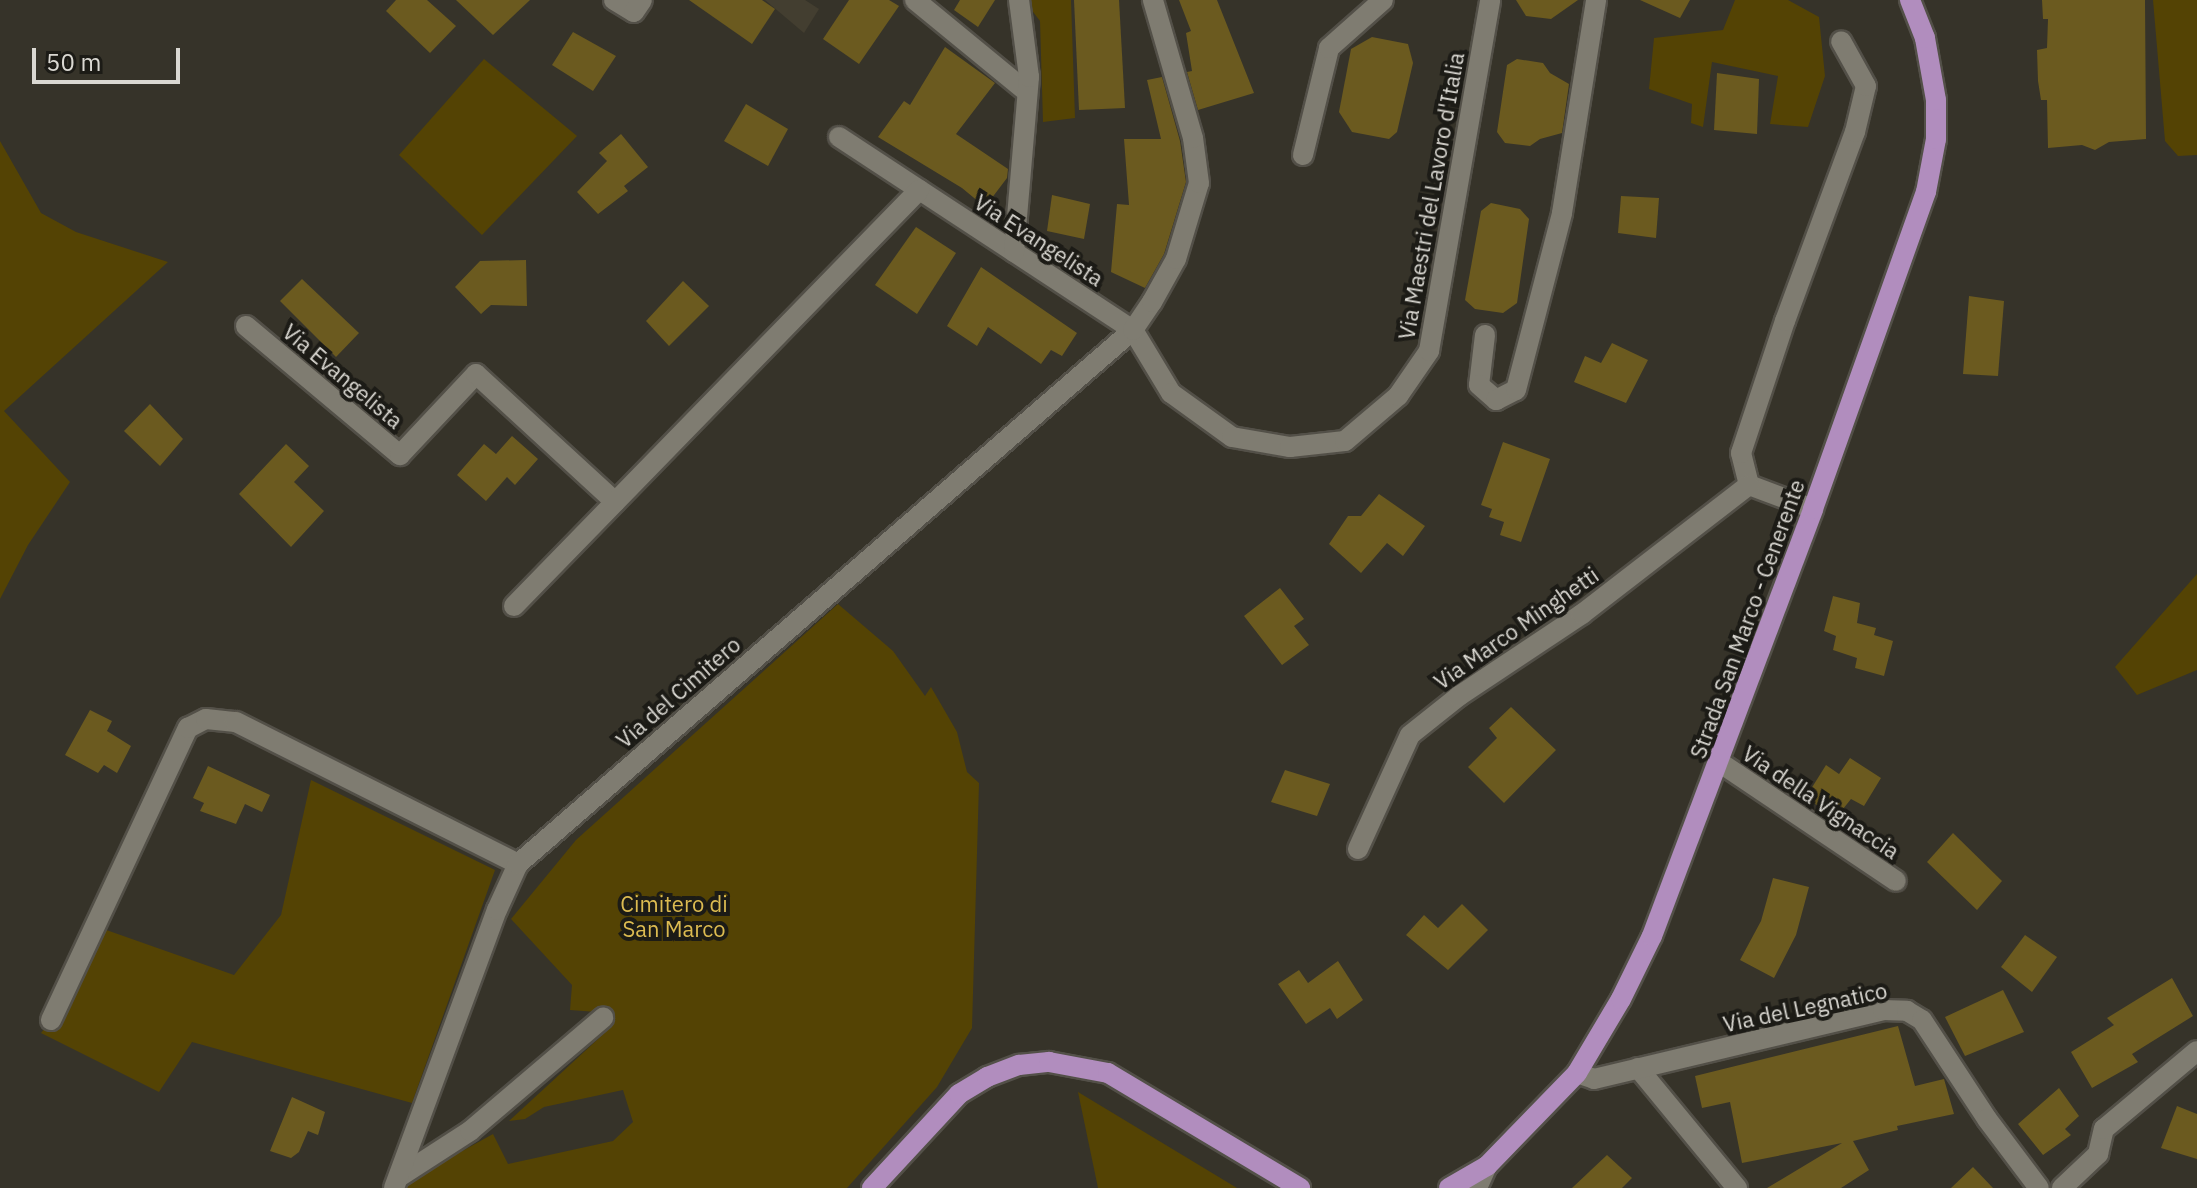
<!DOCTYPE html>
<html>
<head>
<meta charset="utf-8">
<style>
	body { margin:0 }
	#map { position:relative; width:2197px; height:1188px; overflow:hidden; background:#363329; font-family:"IBM Plex Sans",sans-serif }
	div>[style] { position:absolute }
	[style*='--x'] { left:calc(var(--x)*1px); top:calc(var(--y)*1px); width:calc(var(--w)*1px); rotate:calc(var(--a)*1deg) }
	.built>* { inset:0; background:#433e30 }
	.green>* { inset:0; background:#544304 }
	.building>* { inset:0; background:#6b5a1f }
	.roads { filter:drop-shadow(2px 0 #535048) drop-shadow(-2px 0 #535048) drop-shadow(0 2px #535048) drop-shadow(0 -2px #535048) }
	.minor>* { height:20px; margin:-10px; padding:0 10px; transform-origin:10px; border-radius:10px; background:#7f7c71 }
	.major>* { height:20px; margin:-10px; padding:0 10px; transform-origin:10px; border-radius:10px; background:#b18dbe }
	span { translate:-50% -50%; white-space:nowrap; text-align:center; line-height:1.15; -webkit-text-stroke:8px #1c1b16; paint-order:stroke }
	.street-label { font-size:22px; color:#dad8d2 }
	.park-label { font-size:22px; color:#dcbb51 }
	.scale { position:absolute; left:32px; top:48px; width:148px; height:36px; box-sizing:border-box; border:4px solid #dad8d2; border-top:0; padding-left:10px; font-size:24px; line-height:28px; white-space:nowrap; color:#dad8d2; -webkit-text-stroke:6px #1c1b16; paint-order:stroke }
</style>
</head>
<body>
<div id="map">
	<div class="built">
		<i style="clip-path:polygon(765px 0,805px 0,819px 9px,804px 33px)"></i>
	</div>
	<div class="green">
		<i style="clip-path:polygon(1024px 0,1071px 0,1075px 118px,1043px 122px,1040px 21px)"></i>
		<i style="clip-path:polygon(1735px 0,1788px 0,1819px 17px,1825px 76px,1808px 127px,1770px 124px,1778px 76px,1712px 62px,1703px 127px,1691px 123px,1692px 104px,1649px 89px,1654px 38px,1723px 30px)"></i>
		<i style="clip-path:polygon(2153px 0,2197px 0,2197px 155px,2178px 156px,2165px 141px)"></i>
		<i style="clip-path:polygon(484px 59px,577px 136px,482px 235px,399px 155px)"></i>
		<i style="clip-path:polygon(0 141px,41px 213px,76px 232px,168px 262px,4px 411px,70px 482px,28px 545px,0 599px)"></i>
		<i style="clip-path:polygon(2197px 574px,2197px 670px,2137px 695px,2115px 667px)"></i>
		<i style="clip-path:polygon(838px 604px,893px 651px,925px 696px,931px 687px,957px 732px,967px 772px,979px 783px,972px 1028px,937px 1087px,847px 1188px,406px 1188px,410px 1180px,493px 1134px,508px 1164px,613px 1141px,633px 1122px,623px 1090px,544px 1107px,525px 1119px,509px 1121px,610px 1028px,597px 1012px,570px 1010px,572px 985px,511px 919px,576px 840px)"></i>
		<i style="clip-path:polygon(311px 780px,495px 870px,412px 1103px,192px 1042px,159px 1092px,41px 1033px,51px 1020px,95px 926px,234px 975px,281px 915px)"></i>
		<i style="clip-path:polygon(1078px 1092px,1237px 1188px,1098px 1188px)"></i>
	</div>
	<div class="building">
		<i style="clip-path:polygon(396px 0,427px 0,456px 26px,430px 53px,386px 11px)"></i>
		<i style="clip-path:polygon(456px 0,530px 0,493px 35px)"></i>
		<i style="clip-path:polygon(689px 0,762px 0,775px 9px,752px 44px)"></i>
		<i style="clip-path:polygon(849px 0,889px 0,899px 6px,859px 64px,823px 39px)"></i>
		<i style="clip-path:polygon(960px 0,995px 0,978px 27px,954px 10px)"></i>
		<i style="clip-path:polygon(1074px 0,1119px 0,1125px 108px,1079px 110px)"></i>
		<i style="clip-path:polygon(1179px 0,1217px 0,1254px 93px,1198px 110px,1187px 72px,1192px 71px,1186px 33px,1191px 31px)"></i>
		<i style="clip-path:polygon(1516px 0,1578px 0,1551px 19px,1526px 16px)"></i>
		<i style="clip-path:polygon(1640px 0,1690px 0,1680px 18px)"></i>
		<i style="clip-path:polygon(2042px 0,2145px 0,2146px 139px,2109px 142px,2095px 150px,2082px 145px,2048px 148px,2047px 100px,2041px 100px,2038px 81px,2037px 50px,2047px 48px,2048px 19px,2043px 19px)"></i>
		<i style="clip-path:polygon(573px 32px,616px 56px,593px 91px,552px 65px)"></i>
		<i style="clip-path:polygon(1372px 37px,1408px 44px,1413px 63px,1397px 132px,1389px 139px,1352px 132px,1339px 112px,1351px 49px)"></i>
		<i style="clip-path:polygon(945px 47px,995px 83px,956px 134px,1008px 169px,1007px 178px,985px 207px,962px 188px,878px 137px,904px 101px,910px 105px)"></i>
		<i style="clip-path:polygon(1517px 59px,1543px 63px,1550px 73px,1569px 84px,1562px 133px,1540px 139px,1530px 146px,1505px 143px,1497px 132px,1507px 65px)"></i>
		<i style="clip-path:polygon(1717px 73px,1759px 79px,1757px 134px,1714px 130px)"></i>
		<i style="clip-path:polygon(1162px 77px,1180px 141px,1186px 182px,1164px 254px,1145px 288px,1111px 272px,1117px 204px,1129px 205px,1124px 139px,1161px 139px,1147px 80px)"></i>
		<i style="clip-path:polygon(746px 104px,788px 129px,768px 166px,724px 141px)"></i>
		<i style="clip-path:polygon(621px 134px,648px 167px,624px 186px,628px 191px,598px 214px,577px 192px,607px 161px,599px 153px)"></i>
		<i style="clip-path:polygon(1052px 195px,1090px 204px,1084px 239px,1047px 231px)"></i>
		<i style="clip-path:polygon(1621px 196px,1659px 198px,1656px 238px,1618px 233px)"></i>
		<i style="clip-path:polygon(1491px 203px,1520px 209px,1529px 219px,1517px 303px,1503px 313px,1475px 309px,1465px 300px,1481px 211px)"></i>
		<i style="clip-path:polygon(916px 227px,956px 253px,917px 314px,875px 285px)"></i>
		<i style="clip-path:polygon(526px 260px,527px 306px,491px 305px,481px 314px,455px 287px,480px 261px)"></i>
		<i style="clip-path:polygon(981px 267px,1077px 333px,1062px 356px,1051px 350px,1041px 364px,988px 327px,977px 346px,947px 326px)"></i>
		<i style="clip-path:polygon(302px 279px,359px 333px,336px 357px,280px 301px)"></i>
		<i style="clip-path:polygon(683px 281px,709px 306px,669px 346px,646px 321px)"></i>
		<i style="clip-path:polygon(1969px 296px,2004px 301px,1998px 376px,1963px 374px)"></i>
		<i style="clip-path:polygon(1612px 343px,1648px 360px,1626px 403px,1574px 382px,1585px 356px,1601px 363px)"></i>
		<i style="clip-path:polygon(150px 404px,183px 439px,160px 466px,124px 431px)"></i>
		<i style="clip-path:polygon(512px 436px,538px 459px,515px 485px,507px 477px,486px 501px,457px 475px,484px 444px,496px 454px)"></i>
		<i style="clip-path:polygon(1503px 442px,1550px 459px,1521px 542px,1500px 535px,1504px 522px,1489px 517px,1492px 509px,1481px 505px)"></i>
		<i style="clip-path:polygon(286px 444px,309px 466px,294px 482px,324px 511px,291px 547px,239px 494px)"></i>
		<i style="clip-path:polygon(1379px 494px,1425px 526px,1403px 556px,1387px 543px,1361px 573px,1329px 544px,1348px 516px,1361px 516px)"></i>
		<i style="clip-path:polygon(1280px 588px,1304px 619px,1294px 626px,1309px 645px,1282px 665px,1244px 616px)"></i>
		<i style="clip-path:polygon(1833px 596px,1860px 603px,1857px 623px,1876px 628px,1874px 635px,1893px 641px,1884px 676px,1855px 668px,1857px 658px,1833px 650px,1836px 636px,1824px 631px)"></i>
		<i style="clip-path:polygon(1511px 707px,1556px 750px,1504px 803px,1468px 767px,1497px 738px,1489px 728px)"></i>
		<i style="clip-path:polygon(90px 710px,112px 721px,107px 731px,131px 746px,117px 773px,104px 765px,98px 773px,65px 755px)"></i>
		<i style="clip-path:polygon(1850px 758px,1881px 778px,1864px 806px,1851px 799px,1835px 819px,1806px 797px,1826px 765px,1839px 774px)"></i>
		<i style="clip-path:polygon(208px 766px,270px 795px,262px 812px,245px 804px,236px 824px,200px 811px,204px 803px,193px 798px)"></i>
		<i style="clip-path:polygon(1285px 770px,1330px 784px,1317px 816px,1271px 802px)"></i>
		<i style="clip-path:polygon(1953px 833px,2002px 881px,1977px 910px,1927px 862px)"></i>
		<i style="clip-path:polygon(1773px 878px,1809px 887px,1796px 935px,1774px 978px,1740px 960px,1761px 921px)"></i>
		<i style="clip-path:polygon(1462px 904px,1488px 930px,1448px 970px,1406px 935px,1424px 915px,1438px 928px)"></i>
		<i style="clip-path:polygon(2025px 935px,2057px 957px,2032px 992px,2001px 967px)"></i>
		<i style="clip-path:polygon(1338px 961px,1363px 1000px,1337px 1019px,1330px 1008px,1306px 1024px,1278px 984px,1299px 970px,1308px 983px)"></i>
		<i style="clip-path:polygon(2172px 978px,2193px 1016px,2132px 1054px,2138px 1062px,2092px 1088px,2071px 1052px,2114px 1025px,2107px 1018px)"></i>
		<i style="clip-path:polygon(2003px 990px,2024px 1032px,1965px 1056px,1945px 1017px)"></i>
		<i style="clip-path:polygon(1898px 1026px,1915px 1086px,1944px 1079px,1954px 1114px,1897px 1126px,1898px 1130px,1853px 1141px,1869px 1170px,1841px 1188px,1767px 1188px,1842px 1143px,1742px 1163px,1730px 1102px,1702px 1108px,1695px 1076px)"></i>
		<i style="clip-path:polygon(2059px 1088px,2079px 1116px,2065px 1129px,2071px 1135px,2043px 1155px,2018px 1124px)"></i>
		<i style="clip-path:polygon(292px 1097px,325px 1112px,318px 1135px,308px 1131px,299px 1152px,291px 1158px,270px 1151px)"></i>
		<i style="clip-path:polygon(2177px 1106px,2197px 1114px,2197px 1159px,2161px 1148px)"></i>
		<i style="clip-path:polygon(1607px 1155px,1632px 1178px,1622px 1188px,1572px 1188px)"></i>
		<i style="clip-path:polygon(1973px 1167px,1993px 1188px,1951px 1188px)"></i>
	</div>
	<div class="roads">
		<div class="minor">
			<i style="--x:614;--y:0;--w:23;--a:31"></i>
			<i style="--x:634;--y:12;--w:14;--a:-56"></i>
			<i style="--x:915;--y:0;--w:145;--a:39.4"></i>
			<i style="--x:839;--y:137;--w:352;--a:33.3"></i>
			<i style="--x:1133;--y:330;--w:74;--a:58.9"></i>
			<i style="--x:1171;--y:393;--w:75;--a:35.8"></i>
			<i style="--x:1232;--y:437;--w:59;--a:9.8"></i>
			<i style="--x:1290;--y:447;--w:55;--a:-6.2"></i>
			<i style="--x:1345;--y:441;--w:70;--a:-40.3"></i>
			<i style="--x:1398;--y:396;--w:55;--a:-55.4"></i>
			<i style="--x:1429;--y:351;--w:356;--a:-80.1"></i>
			<i style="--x:1303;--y:155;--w:110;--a:-76.3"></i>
			<i style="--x:1329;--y:48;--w:72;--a:-41.6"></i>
			<i style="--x:1014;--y:252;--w:176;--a:-85.1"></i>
			<i style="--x:1029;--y:77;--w:78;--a:-97.4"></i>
			<i style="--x:246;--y:326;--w:201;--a:40"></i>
			<i style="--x:400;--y:455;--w:111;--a:-46.8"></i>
			<i style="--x:476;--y:374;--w:189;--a:42.6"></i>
			<i style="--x:1485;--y:335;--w:50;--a:96.8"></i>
			<i style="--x:1479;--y:385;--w:23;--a:41"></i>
			<i style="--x:1496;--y:400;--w:22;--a:-27"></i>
			<i style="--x:1516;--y:390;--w:183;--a:-75.4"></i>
			<i style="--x:1562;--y:213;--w:216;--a:-80.9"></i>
			<i style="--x:1813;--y:509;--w:68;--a:-159.4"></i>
			<i style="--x:1749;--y:485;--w:33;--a:-104"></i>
			<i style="--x:1741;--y:453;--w:139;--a:-71.6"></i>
			<i style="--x:1785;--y:321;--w:202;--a:-69.7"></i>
			<i style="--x:1855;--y:132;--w:47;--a:-76.6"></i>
			<i style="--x:1866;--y:86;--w:51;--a:-119.1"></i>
			<i style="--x:514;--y:606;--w:581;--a:-45.77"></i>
			<i style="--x:1719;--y:762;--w:213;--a:33.9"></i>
			<i style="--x:1358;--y:849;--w:125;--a:-65.5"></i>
			<i style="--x:1410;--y:735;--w:63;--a:-38.5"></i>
			<i style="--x:1459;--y:696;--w:148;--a:-33.7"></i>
			<i style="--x:1582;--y:614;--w:211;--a:-37.7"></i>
			<i style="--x:51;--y:1020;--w:323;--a:-64.9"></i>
			<i style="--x:188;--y:728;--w:20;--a:-27"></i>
			<i style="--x:206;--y:719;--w:30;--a:6"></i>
			<i style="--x:236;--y:722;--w:316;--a:26.7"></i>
			<i style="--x:1638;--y:1068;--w:156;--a:50.5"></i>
			<i style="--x:1577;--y:1073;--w:18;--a:19"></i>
			<i style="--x:1594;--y:1079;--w:297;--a:-13.4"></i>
			<i style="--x:1883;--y:1010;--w:24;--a:2"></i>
			<i style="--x:1907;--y:1011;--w:17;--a:31"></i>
			<i style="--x:1922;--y:1020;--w:118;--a:56.7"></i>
			<i style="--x:1987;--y:1119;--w:86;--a:53"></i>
			<i style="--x:399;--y:1177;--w:85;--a:-32.9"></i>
			<i style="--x:470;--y:1131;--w:175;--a:-40.4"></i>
			<i style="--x:394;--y:1188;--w:296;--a:-69.7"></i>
			<i style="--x:497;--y:910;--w:51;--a:-65.5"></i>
			<i style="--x:518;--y:864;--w:814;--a:-40.97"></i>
			<i style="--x:1133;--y:330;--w:34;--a:-56"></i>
			<i style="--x:1152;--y:302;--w:49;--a:-60.8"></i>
			<i style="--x:1176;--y:259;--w:79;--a:-73.2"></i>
			<i style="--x:1199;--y:183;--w:45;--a:-97.6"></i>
			<i style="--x:1193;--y:138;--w:144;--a:-106.2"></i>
			<i style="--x:1477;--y:1188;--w:24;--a:-66"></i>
			<i style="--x:2062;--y:1188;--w:50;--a:-43.4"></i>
			<i style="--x:2098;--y:1154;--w:26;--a:-77"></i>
			<i style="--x:2104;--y:1129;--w:121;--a:-40"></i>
		</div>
		<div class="major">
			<i style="--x:872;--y:1188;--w:128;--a:-47.2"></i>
			<i style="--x:959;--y:1094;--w:33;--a:-31"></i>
			<i style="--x:987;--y:1077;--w:34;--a:-21"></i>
			<i style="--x:1019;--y:1065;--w:30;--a:-6"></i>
			<i style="--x:1049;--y:1062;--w:60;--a:10.6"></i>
			<i style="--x:1108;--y:1073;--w:224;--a:30.9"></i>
			<i style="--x:1449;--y:1188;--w:44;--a:-30.1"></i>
			<i style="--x:1487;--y:1166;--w:129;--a:-45.9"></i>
			<i style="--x:1577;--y:1073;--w:86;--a:-59.3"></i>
			<i style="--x:1621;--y:999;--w:70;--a:-63.8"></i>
			<i style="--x:1652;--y:936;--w:456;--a:-69.3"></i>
			<i style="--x:1813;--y:509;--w:337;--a:-70.4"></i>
			<i style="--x:1926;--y:192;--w:54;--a:-79.3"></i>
			<i style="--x:1936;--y:139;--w:39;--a:-90"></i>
			<i style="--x:1936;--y:100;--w:63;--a:-100.1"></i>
			<i style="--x:1925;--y:38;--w:41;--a:-111.5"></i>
		</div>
	</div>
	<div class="street-label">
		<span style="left:1431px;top:196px;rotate:-80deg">Via Maestri del Lavoro d'Italia</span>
		<span style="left:1039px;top:240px;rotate:33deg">Via Evangelista</span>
		<span style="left:343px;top:376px;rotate:40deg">Via Evangelista</span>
		<span style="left:1747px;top:619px;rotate:-70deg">Strada San Marco - Cenerente</span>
		<span style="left:1516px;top:628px;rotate:-35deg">Via Marco Minghetti</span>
		<span style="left:678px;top:692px;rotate:-41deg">Via del Cimitero</span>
		<span style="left:1821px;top:802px;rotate:34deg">Via della Vignaccia</span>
		<span style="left:1805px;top:1007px;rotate:-12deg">Via del Legnatico</span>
	</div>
	<div class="park-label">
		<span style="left:674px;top:916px">Cimitero di<br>San Marco</span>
	</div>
	<div class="scale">50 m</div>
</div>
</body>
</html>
